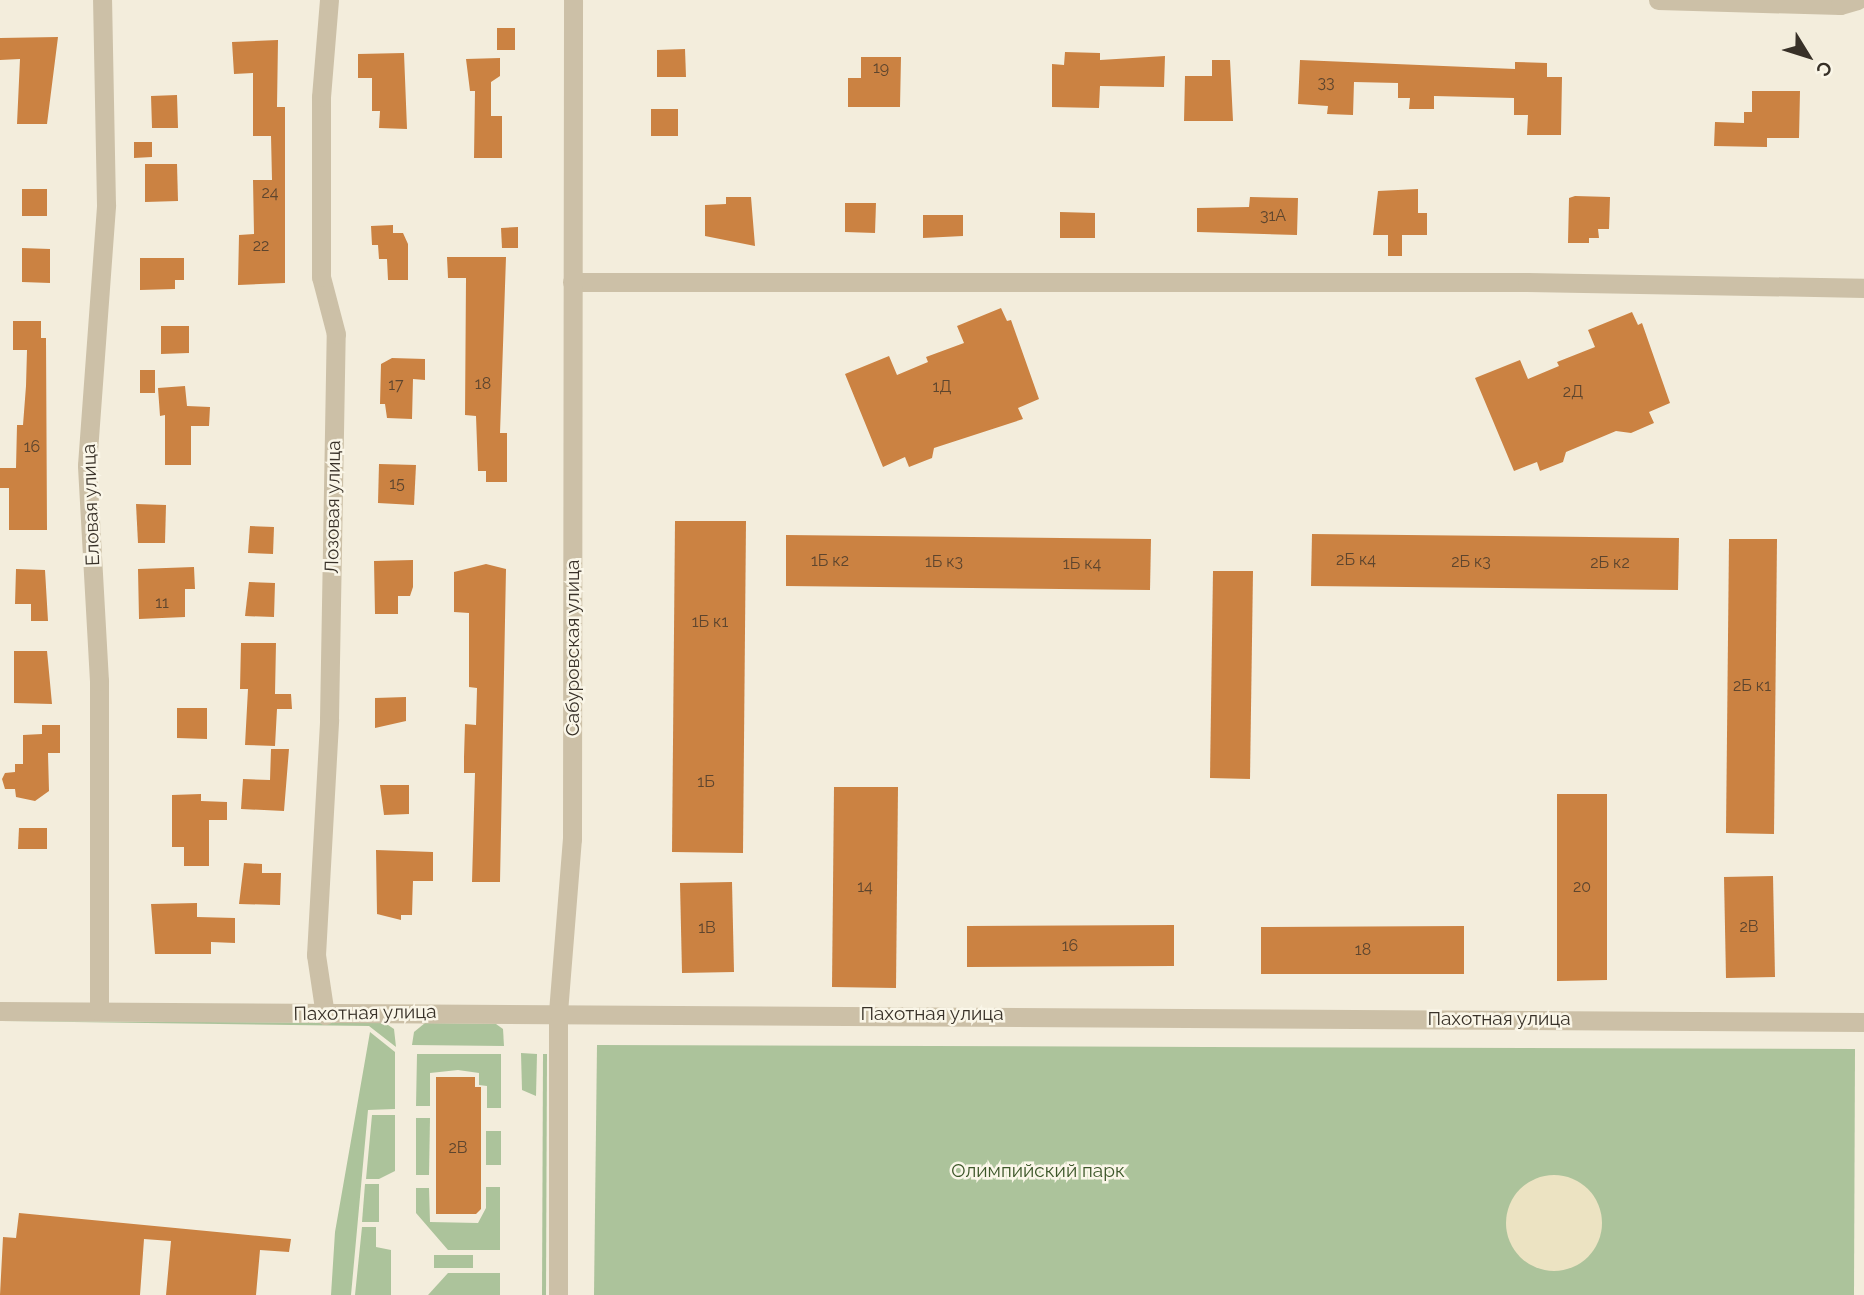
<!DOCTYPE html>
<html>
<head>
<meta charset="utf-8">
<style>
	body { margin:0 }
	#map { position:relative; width:1864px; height:1295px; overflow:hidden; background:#f3eddc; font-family:Raleway,sans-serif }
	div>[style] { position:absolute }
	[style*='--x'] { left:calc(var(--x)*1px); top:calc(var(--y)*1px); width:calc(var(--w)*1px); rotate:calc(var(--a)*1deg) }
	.green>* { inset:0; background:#acc39b }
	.plaza>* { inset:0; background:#ece3c2 }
	.round { border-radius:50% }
	.building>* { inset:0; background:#cb8242 }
	.minor>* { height:19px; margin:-9.5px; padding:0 9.5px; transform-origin:9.5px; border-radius:9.5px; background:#ccc0a7 }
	span { translate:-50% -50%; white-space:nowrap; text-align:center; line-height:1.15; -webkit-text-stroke:5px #faf6e8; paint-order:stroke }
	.number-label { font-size:16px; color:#5d452e }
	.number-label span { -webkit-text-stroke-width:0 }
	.street-label { font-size:19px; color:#383128 }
	.park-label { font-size:19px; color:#3d572a }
	.north { position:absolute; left:1773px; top:21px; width:70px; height:70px; -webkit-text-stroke:5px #faf6e8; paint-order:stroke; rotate:128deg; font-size:19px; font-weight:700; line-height:28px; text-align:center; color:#383128 }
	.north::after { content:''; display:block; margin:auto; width:24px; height:32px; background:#383128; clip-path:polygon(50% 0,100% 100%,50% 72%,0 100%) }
</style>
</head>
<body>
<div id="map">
	<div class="green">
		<i style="clip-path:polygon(0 1021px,385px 1023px,394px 1029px,396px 1047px,369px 1026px)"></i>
		<i style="clip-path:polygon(425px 1023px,496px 1024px,503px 1029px,504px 1046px,412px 1045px,414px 1032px)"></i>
		<i style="clip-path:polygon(370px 1032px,395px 1052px,395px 1109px,368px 1110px,351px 1295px,331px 1295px,335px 1232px)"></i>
		<i style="clip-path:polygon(597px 1045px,1855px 1049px,1854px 1295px,594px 1295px)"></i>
		<i style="clip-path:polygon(521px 1053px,537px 1054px,536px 1096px,522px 1090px)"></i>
		<i style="clip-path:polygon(417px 1054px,501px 1054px,501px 1108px,487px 1108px,487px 1086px,479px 1085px,479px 1073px,458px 1070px,430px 1073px,430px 1106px,416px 1106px)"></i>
		<i style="clip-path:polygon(543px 1054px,547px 1054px,546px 1295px,542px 1295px)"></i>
		<i style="clip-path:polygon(372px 1115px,395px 1115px,395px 1171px,379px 1179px,366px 1179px)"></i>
		<i style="clip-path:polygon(416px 1118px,430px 1118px,429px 1175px,416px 1175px)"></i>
		<i style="clip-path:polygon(486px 1131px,501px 1131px,501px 1165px,486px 1165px)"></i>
		<i style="clip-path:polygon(365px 1184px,379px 1184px,379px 1222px,362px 1222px)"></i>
		<i style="clip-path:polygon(486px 1187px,500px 1187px,500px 1250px,448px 1250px,416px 1213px,416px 1188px,429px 1188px,430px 1222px,478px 1223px,486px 1208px)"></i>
		<i style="clip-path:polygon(362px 1227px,376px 1227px,376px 1247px,391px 1250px,391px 1295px,355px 1295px)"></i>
		<i style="clip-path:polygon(434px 1255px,473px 1255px,473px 1268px,434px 1268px)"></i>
		<i style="clip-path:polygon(448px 1273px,500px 1273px,500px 1295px,428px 1295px)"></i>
	</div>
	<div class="plaza">
		<i class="round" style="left:1506px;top:1175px;width:96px;height:96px"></i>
	</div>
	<div class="building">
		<i style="clip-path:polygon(497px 28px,515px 28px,515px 50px,497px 50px)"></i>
		<i style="clip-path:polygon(58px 37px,47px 124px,17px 124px,20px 59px,0 60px,0 38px)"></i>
		<i style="clip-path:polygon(278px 40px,277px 107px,285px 107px,285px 283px,238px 285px,239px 235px,254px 234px,253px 180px,272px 180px,271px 136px,253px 136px,253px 73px,234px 74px,232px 42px)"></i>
		<i style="clip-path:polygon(685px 49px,686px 77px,657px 77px,657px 50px)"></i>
		<i style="clip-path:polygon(1065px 52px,1100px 53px,1100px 60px,1165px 56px,1164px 87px,1100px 86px,1099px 108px,1052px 107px,1052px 64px,1064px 65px)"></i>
		<i style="clip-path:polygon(404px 53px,407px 129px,379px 128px,380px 111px,372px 111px,372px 78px,358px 78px,358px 54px)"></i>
		<i style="clip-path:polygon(861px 57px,901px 57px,900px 107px,848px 107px,848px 78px,861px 78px)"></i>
		<i style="clip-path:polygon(500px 58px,500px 76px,491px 82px,491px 116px,502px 116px,502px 158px,474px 158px,475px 91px,470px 91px,466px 59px)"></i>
		<i style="clip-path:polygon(1212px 60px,1230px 60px,1233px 121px,1184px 121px,1185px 76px,1212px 76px)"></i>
		<i style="clip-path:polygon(1300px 60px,1515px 69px,1515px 62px,1547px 63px,1547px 77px,1562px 77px,1561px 135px,1527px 135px,1528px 115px,1514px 115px,1514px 98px,1434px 96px,1434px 109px,1409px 109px,1410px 98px,1398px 98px,1398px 83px,1354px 82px,1353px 115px,1327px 114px,1328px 106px,1298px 104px)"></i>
		<i style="clip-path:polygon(1752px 91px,1800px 91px,1799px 138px,1767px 138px,1767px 147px,1714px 146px,1715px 122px,1744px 123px,1744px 112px,1752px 112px)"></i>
		<i style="clip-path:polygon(177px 95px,178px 128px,152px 128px,151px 96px)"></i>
		<i style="clip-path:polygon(651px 109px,678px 109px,678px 136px,651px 136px)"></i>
		<i style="clip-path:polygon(134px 142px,152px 142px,152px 157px,134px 158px)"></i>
		<i style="clip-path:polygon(145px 164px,177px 164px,178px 201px,145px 202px)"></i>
		<i style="clip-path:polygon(22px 189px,47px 189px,47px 216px,22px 216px)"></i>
		<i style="clip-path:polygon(1418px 189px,1418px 213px,1427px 213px,1427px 235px,1402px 235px,1402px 256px,1388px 256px,1388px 235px,1373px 235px,1378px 191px)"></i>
		<i style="clip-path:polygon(1575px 196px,1610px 197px,1609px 229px,1598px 229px,1599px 238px,1589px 238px,1589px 243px,1568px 243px,1569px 198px)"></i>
		<i style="clip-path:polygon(726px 197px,751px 197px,755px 246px,705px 236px,705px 205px,726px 204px)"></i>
		<i style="clip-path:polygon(1250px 197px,1298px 198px,1297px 235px,1197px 232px,1197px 208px,1249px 207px)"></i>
		<i style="clip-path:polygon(845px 203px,876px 203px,875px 233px,845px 232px)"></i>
		<i style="clip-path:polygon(1060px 212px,1095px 213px,1095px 238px,1060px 238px)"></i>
		<i style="clip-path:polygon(923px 215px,963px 215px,963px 236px,923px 238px)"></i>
		<i style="clip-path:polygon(393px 225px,393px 233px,403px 233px,408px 244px,408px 280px,388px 280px,387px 259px,379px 259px,378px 245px,372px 245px,371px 226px)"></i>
		<i style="clip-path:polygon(518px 227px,518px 248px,502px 248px,501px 228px)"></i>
		<i style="clip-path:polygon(22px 248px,50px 249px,50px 283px,22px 282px)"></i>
		<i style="clip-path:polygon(447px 257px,506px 257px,500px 433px,507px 433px,507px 482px,486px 482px,486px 471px,478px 471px,476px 416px,465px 415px,466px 278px,448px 278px)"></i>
		<i style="clip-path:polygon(140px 258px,184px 258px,184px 280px,175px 280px,175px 289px,140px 290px)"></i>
		<i style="clip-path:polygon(1001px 308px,1007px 321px,1011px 320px,1039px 399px,1018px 408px,1023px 419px,934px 448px,932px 458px,909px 467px,905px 457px,883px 467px,845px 374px,889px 356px,897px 375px,928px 362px,926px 357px,964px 343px,957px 326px)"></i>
		<i style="clip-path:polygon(1632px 312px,1638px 325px,1642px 323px,1670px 403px,1649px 412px,1654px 423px,1631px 433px,1616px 431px,1566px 452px,1563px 462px,1540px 471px,1537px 462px,1514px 471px,1475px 378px,1520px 360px,1528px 379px,1559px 366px,1557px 362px,1595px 347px,1588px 330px)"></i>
		<i style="clip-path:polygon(13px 321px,41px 321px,41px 338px,46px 338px,47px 530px,9px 530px,9px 488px,0 488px,0 468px,16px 468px,17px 425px,23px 425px,26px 386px,27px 350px,13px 350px)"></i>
		<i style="clip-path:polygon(161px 326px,189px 326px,189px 353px,161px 354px)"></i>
		<i style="clip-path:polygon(392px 358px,425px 359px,425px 380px,413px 379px,412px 419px,387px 418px,385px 404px,380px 404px,381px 364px)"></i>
		<i style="clip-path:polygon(140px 370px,155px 370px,155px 393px,140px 393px)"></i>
		<i style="clip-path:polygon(185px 386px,187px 406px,210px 407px,209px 426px,191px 426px,191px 465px,165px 465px,165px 415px,160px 416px,158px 388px)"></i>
		<i style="clip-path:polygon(379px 464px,416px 465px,414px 505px,378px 503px)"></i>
		<i style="clip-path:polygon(136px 504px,166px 505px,165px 543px,138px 543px)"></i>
		<i style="clip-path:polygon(675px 521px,746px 521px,743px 853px,672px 852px)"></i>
		<i style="clip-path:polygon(250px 526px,274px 527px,273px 554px,248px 553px)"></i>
		<i style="clip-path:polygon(1312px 534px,1679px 538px,1678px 590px,1311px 586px)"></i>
		<i style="clip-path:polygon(786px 535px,1151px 539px,1150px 590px,786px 586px)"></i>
		<i style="clip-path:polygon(1729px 539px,1777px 539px,1774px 834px,1726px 833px)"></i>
		<i style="clip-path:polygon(413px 560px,413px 587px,410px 596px,398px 596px,398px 614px,375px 614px,374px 561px)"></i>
		<i style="clip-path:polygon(486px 564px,506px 569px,500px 882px,472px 882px,475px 773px,464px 773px,464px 757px,465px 724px,476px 725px,477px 688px,469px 687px,469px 613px,454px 612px,454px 572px)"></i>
		<i style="clip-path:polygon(194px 567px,195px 589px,185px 589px,185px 617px,139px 619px,138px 569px)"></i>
		<i style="clip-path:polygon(16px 569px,45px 570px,48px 621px,31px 621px,31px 604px,15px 604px)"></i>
		<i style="clip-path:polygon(1213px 571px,1253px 571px,1250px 779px,1210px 778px)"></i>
		<i style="clip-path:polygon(249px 582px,275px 583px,274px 617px,245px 616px)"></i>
		<i style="clip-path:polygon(241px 643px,276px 643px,275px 694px,291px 694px,292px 709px,277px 709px,275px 746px,245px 745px,248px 689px,240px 689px)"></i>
		<i style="clip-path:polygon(14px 651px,47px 651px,52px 704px,14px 703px)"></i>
		<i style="clip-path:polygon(406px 697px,406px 721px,375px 728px,375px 698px)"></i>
		<i style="clip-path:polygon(177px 708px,207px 708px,207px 739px,177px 738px)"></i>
		<i style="clip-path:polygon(42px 725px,60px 725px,60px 753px,48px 753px,49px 791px,35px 801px,16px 797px,15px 789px,5px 789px,2px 779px,5px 773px,15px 772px,15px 764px,23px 764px,23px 735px,42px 734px)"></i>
		<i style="clip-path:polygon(271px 749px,289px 749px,284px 811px,241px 809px,243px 779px,270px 780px)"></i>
		<i style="clip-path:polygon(380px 785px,409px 785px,409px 814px,384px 815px)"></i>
		<i style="clip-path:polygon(834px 787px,898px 787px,896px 988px,832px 987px)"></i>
		<i style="clip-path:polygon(201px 794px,201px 801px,227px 802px,227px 820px,209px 820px,209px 866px,184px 866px,184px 847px,172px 847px,172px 795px)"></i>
		<i style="clip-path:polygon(1557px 794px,1607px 794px,1607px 980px,1557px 981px)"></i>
		<i style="clip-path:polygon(19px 828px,47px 828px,47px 849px,18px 849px)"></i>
		<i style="clip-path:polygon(376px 850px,433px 852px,433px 881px,413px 881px,412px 915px,401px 915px,401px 920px,377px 914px)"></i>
		<i style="clip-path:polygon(244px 863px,262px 864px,262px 873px,281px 873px,280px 905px,239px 904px)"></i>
		<i style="clip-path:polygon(1773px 876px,1775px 977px,1726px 978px,1724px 877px)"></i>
		<i style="clip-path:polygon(732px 882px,734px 972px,682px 973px,680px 883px)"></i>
		<i style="clip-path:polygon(197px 903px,197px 917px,235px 918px,235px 943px,211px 942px,211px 954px,155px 954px,151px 904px)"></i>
		<i style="clip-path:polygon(1174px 925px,1174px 966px,967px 967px,967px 926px)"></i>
		<i style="clip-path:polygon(1464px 926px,1464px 974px,1261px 974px,1261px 927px)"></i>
		<i style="clip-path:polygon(436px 1077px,475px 1077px,475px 1087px,481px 1087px,481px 1209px,476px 1214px,436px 1214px)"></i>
		<i style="clip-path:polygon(19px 1213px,291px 1239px,289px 1252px,260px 1250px,256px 1295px,166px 1295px,171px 1241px,144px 1239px,140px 1295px,0 1295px,3px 1237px,16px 1238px)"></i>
	</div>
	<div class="minor">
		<i style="--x:1658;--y:0;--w:182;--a:1.6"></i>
		<i style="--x:1840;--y:5;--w:18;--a:-16"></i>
		<i style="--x:572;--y:282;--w:955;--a:0"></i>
		<i style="--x:1527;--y:282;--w:337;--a:1"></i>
		<i style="--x:0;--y:1011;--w:1864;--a:0.34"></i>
		<i style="--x:99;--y:1011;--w:330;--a:-90"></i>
		<i style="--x:99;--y:681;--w:216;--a:-93.2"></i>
		<i style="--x:87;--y:465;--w:261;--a:-85.8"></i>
		<i style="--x:106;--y:205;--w:205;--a:-91.1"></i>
		<i style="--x:325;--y:1015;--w:61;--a:-98.5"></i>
		<i style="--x:316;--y:955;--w:236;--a:-86.8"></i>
		<i style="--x:329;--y:719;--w:385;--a:-89"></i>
		<i style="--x:336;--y:334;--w:59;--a:-104.7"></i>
		<i style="--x:321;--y:277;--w:180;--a:-90"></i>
		<i style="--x:321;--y:97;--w:97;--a:-85.3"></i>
		<i style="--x:558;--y:1295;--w:283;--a:-90"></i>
		<i style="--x:558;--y:1012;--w:174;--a:-85.4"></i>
		<i style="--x:572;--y:839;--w:839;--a:-89.93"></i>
	</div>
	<div class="number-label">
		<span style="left:881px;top:68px">19</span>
		<span style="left:1326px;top:83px">33</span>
		<span style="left:270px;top:193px">24</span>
		<span style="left:1273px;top:216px">31А</span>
		<span style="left:261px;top:246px">22</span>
		<span style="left:483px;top:384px">18</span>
		<span style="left:396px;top:385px">17</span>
		<span style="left:942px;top:387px">1Д</span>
		<span style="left:1573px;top:392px">2Д</span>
		<span style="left:32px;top:447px">16</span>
		<span style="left:397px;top:484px">15</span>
		<span style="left:1356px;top:560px">2Б к4</span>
		<span style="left:830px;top:561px">1Б к2</span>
		<span style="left:944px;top:562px">1Б к3</span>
		<span style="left:1471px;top:562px">2Б к3</span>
		<span style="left:1610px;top:563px">2Б к2</span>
		<span style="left:1082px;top:564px">1Б к4</span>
		<span style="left:162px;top:603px">11</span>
		<span style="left:710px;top:622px">1Б к1</span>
		<span style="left:1752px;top:686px">2Б к1</span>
		<span style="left:706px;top:782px">1Б</span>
		<span style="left:865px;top:887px">14</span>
		<span style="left:1582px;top:887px">20</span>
		<span style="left:1749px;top:927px">2В</span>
		<span style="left:707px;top:928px">1В</span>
		<span style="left:1070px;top:946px">16</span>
		<span style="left:1363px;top:950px">18</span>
		<span style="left:458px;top:1148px">2В</span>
	</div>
	<div class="street-label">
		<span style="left:91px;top:505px;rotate:-92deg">Еловая улица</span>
		<span style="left:333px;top:507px;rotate:-89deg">Лозовая улица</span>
		<span style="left:573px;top:648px;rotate:-90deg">Сабуровская улица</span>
		<span style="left:365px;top:1013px;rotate:-1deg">Пахотная улица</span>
		<span style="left:932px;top:1014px">Пахотная улица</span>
		<span style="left:1499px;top:1019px">Пахотная улица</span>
	</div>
	<div class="park-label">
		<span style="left:1038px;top:1171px">Олимпийский парк</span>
	</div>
	<div class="north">С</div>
</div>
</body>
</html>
